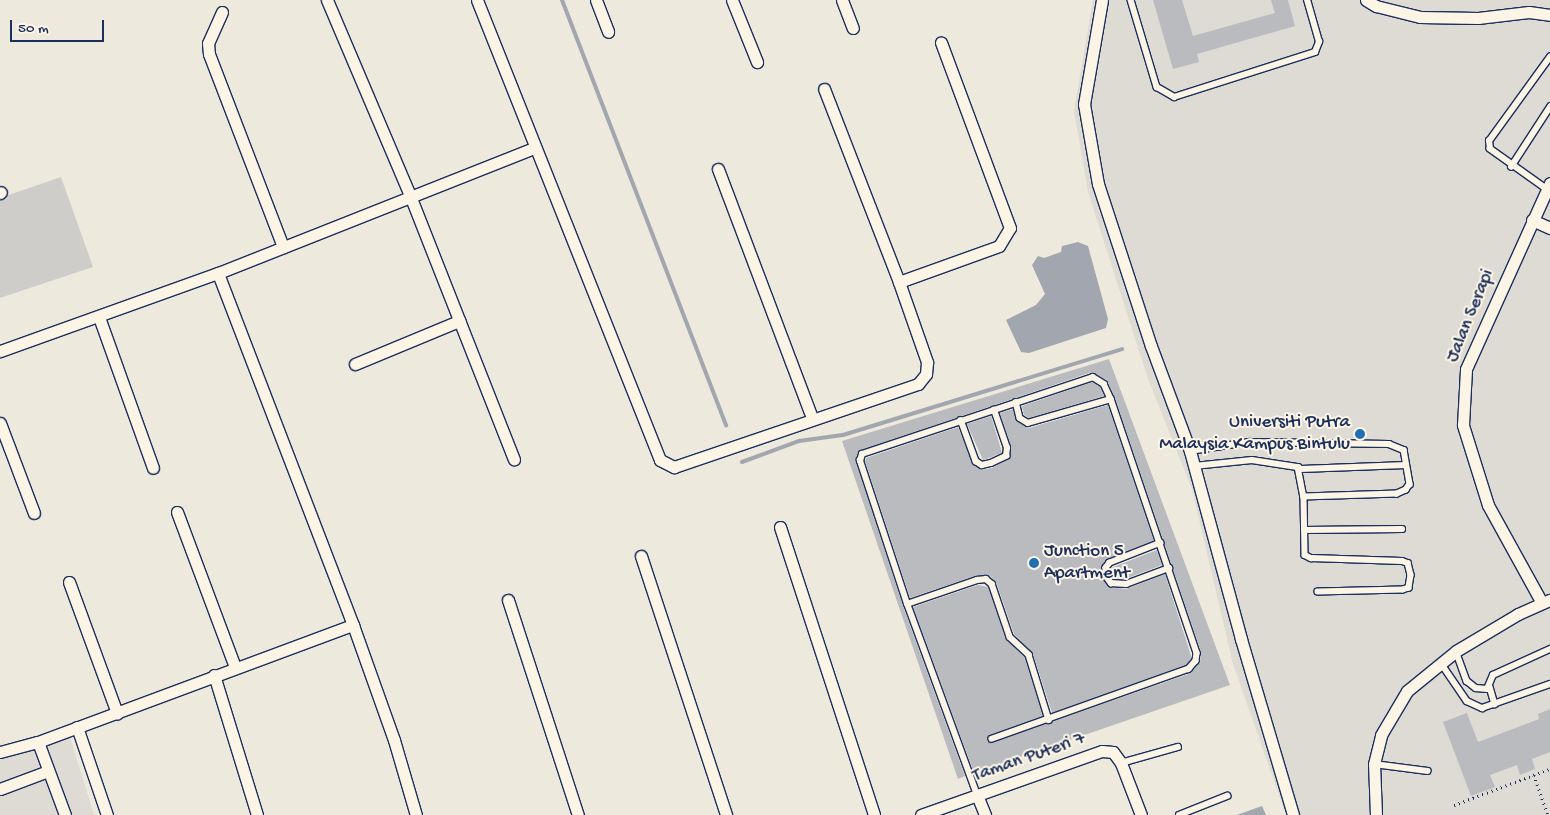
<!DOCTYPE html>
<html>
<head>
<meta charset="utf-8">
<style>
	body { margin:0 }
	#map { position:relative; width:1550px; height:815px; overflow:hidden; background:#eee9dd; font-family:"Gochi Hand",sans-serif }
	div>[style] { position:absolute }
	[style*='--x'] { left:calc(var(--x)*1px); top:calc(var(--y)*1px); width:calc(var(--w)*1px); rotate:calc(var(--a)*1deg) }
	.built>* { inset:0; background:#dedbd4 }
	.green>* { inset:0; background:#cfcdca }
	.water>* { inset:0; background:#a2a7af }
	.stream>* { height:4px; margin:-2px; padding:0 2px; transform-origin:2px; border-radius:2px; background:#a2a7af }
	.building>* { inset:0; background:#babbbe }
	.path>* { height:2.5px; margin-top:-1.25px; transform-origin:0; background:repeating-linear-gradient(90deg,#1b2f5e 0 1px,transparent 0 5px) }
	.roads { filter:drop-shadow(1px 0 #1b2f5e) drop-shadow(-1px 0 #1b2f5e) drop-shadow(0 1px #1b2f5e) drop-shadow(0 -1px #1b2f5e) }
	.lane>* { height:5.5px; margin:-2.75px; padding:0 2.75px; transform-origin:2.75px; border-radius:2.75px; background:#fcf5e5 }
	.street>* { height:11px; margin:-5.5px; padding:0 5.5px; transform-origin:5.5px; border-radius:5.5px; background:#fcf5e5 }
	.dots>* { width:14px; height:14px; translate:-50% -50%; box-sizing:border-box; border:2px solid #fcf5e5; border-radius:50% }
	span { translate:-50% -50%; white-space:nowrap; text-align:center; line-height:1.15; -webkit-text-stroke:4px #fcf5e5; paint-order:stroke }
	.street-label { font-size:19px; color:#1b2f5e }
	.poi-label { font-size:19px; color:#1b2f5e }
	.right { translate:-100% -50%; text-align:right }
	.left { translate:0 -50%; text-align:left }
	.scale { position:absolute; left:10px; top:20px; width:94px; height:22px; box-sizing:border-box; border:2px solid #1b2f5e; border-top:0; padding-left:6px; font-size:15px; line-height:18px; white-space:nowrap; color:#1b2f5e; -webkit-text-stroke:4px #fcf5e5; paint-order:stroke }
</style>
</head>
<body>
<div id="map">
	<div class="built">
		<i style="clip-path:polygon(1093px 0,1550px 0,1550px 815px,1286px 815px,1233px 664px,1192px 489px,1148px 379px,1088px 192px,1074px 111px)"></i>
		<i style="clip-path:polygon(70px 737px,94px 815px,0 815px,0 758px)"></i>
	</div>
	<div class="green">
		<i style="clip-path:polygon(61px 177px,93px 267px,0 298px,0 198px)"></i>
	</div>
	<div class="water">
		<i style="clip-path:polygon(1078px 242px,1088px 246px,1108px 319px,1106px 328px,1029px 353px,1021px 352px,1006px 320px,1036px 305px,1045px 294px,1032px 265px,1038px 256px,1044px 258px,1061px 252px,1062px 246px)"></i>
		<i style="clip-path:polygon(1262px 806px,1266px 815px,1237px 815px)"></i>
	</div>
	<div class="stream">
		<i style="--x:562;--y:0;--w:456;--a:68.9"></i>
		<i style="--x:742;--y:462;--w:61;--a:-20.2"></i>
		<i style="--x:799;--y:441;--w:44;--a:-7.8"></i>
		<i style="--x:843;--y:435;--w:292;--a:-17.1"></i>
	</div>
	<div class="building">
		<i style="clip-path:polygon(1153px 0,1182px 0,1193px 36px,1275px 13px,1271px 0,1288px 0,1295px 26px,1197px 54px,1199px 62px,1173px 69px)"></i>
		<i style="clip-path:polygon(1109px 359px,1230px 685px,974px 773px,913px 607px,978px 585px,988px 587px,1006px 639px,1025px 658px,1043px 716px,990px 735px,987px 740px,991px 743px,1191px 673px,1200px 662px,1201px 652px,1115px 398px,1107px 380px,1092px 372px,861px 450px,856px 462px,903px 606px,965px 776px,958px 779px,842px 441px)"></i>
		<i style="clip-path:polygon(1092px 382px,1100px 387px,1104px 396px,1029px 418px,1024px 415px,1022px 406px)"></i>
		<i style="clip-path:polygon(1108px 405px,1154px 541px,1108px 559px,1101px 567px,1102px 578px,1109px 587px,1126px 589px,1165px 574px,1192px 659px,1186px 665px,1052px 713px,1033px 654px,1014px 634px,996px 582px,989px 575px,975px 576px,910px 598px,865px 461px,866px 458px,958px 427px,973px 464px,982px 470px,992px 468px,1011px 457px,1011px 446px,1000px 413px,1013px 409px,1017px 421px,1029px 428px)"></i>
		<i style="clip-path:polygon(991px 416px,1002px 453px,983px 460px,967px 424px)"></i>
		<i style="clip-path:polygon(1157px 550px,1162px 565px,1125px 579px,1114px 578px,1111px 574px,1113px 567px)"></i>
		<i style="clip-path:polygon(1550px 709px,1550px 752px,1532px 759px,1535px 769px,1520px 775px,1517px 765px,1490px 775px,1495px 787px,1471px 796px,1443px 722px,1467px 713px,1478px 742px,1539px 719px,1538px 714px)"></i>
	</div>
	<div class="path">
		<i style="--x:1534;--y:775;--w:42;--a:70.7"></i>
		<i style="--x:1454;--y:805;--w:103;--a:-20.6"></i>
	</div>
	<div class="roads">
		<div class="lane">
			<i style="--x:1131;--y:0;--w:91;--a:73.4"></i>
			<i style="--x:1157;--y:87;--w:20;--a:30"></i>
			<i style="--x:1174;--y:97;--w:148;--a:-17.7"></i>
			<i style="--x:1315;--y:52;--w:11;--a:-68"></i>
			<i style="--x:1319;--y:42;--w:44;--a:-105.9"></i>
			<i style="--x:1511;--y:167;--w:72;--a:-57"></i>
			<i style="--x:1546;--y:189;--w:69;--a:-144.5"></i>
			<i style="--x:1490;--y:149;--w:8;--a:-97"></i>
			<i style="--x:1489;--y:141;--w:104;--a:-54"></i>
			<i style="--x:1016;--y:402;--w:16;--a:76"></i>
			<i style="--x:1020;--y:418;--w:9;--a:32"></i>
			<i style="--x:1028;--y:423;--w:86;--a:-16.1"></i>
			<i style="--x:961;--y:420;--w:44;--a:69.9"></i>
			<i style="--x:976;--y:461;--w:7;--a:34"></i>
			<i style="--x:982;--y:465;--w:9;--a:-13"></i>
			<i style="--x:991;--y:463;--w:17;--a:-25"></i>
			<i style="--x:1006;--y:456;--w:8;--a:-83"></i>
			<i style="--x:1007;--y:448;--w:40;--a:-108.9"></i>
			<i style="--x:1190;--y:451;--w:60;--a:-8.7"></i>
			<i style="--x:1249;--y:442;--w:140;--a:0.8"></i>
			<i style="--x:1389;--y:444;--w:16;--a:22"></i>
			<i style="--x:1404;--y:450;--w:35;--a:80"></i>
			<i style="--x:1410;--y:484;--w:7;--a:124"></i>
			<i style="--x:1406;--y:490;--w:10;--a:156"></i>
			<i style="--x:1397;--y:494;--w:93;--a:178.2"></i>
			<i style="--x:1194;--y:466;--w:58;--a:-5.9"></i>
			<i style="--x:1252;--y:460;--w:47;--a:8.7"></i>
			<i style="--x:1298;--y:467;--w:31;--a:79"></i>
			<i style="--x:1304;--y:497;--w:58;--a:89"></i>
			<i style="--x:1305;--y:555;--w:7;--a:27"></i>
			<i style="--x:1311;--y:558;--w:91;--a:1.9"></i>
			<i style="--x:1402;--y:561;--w:6;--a:18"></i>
			<i style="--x:1408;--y:563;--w:12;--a:76"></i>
			<i style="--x:1411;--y:575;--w:13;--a:99"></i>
			<i style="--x:1409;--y:588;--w:6;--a:162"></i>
			<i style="--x:1403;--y:590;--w:85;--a:178.7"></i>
			<i style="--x:1301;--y:469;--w:105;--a:-2.2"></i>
			<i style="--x:1304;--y:530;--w:98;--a:-0.6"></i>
			<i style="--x:1161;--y:543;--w:55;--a:158.6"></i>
			<i style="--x:1110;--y:563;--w:6;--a:129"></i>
			<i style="--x:1106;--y:568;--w:8;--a:90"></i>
			<i style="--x:1106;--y:576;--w:9;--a:54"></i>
			<i style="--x:1111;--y:583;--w:15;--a:4"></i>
			<i style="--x:1126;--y:584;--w:46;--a:-20.4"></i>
			<i style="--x:907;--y:604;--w:74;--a:-18.9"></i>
			<i style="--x:977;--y:580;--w:9;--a:-6"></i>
			<i style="--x:986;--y:579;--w:8;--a:40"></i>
			<i style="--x:992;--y:584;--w:56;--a:71.2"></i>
			<i style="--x:1010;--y:637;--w:26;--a:43"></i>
			<i style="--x:1029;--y:655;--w:68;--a:72.9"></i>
			<i style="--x:1456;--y:651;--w:32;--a:70"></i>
			<i style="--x:1467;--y:681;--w:11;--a:38"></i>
			<i style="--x:1476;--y:688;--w:11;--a:5"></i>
			<i style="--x:1487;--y:689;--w:15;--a:-67"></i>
			<i style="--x:1493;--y:675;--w:63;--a:-24.5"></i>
			<i style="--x:1441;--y:663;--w:46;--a:55.6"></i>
			<i style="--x:1467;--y:701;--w:17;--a:25"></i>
			<i style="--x:1482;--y:708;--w:72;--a:-19.4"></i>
			<i style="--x:1490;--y:687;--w:18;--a:74"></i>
			<i style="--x:1121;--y:763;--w:59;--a:-15.7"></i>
			<i style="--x:1374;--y:764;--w:54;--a:7.4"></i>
			<i style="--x:977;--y:795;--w:203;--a:-110.1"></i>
			<i style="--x:907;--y:604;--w:151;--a:-108.2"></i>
			<i style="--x:860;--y:461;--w:7;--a:-74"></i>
			<i style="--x:862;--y:454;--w:243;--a:-18.4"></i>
			<i style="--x:1093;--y:377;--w:13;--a:32"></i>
			<i style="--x:1104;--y:384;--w:17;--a:65"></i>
			<i style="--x:1111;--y:399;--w:268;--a:71.3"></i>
			<i style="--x:1197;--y:653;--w:8;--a:97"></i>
			<i style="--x:1196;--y:661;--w:11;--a:131"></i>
			<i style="--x:1189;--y:669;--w:209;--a:160.4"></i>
			<i style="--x:1179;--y:815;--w:52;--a:-21.6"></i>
		</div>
		<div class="street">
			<i style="--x:327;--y:0;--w:215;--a:67"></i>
			<i style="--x:411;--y:198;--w:281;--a:68.5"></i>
			<i style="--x:477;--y:0;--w:495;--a:68.3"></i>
			<i style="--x:660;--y:460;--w:16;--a:27"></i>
			<i style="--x:674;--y:467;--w:258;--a:-18.8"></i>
			<i style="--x:918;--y:384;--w:13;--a:-51"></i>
			<i style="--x:926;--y:374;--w:12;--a:-85"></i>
			<i style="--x:927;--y:362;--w:85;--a:-109.3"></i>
			<i style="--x:899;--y:282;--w:207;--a:-111.2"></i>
			<i style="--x:596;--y:0;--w:34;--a:69"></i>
			<i style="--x:732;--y:0;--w:67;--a:68"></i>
			<i style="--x:842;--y:0;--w:30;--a:69"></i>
			<i style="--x:1102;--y:0;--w:106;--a:99.8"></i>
			<i style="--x:1084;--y:104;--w:81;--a:80.1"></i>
			<i style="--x:1098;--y:184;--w:170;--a:71.9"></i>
			<i style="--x:1151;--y:346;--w:112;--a:69.6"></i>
			<i style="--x:1190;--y:451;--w:195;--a:74.8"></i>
			<i style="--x:1241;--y:639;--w:184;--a:73.5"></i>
			<i style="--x:1366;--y:0;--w:12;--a:31"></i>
			<i style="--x:1376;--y:6;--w:45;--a:14"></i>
			<i style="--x:1420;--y:17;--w:58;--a:1"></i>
			<i style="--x:1478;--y:18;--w:51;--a:-6.7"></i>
			<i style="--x:1529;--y:12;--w:21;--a:8"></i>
			<i style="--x:222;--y:12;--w:34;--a:114"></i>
			<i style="--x:208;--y:43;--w:11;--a:85"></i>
			<i style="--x:209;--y:54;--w:207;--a:69"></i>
			<i style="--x:718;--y:169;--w:266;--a:69.3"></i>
			<i style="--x:0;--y:193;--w:1;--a:-45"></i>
			<i style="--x:1532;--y:220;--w:20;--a:24"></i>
			<i style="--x:899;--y:282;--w:106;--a:-19.8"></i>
			<i style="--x:999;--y:246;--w:21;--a:-59"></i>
			<i style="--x:1010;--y:228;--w:198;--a:-110.4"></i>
			<i style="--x:99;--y:317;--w:160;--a:70.3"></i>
			<i style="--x:0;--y:351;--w:232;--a:-19.7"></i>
			<i style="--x:218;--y:273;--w:340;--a:-21.6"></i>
			<i style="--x:355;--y:364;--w:113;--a:-22.5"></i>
			<i style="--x:0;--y:423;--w:96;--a:69.3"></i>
			<i style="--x:177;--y:512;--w:165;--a:69.5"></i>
			<i style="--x:780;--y:527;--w:303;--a:71.9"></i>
			<i style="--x:641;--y:556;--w:273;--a:71.8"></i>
			<i style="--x:69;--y:582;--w:140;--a:69.9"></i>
			<i style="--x:508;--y:600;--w:226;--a:72"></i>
			<i style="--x:1542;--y:603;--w:112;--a:-118.9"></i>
			<i style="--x:1488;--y:505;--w:84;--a:-107.4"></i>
			<i style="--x:1463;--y:425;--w:56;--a:-86.9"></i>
			<i style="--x:1466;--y:369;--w:204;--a:-65.7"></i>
			<i style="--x:353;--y:625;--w:122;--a:70.4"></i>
			<i style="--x:394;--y:740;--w:78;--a:73.7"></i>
			<i style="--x:214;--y:675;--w:146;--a:72.9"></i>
			<i style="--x:77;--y:727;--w:93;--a:71.2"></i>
			<i style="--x:38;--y:742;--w:78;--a:69.7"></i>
			<i style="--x:0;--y:752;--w:39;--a:-15"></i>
			<i style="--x:38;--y:742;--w:336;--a:-20.4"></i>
			<i style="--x:353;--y:625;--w:377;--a:-111"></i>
			<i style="--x:0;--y:789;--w:51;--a:-20.6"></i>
			<i style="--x:977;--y:795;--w:22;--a:68"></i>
			<i style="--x:921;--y:815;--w:192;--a:-19.5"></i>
			<i style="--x:1102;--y:751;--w:11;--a:5"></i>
			<i style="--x:1113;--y:752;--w:14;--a:54"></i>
			<i style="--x:1121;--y:763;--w:56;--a:69"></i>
			<i style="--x:1376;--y:815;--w:51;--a:-92.2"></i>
			<i style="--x:1374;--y:764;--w:30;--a:-76"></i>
			<i style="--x:1381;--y:735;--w:51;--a:-59.4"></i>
			<i style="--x:1407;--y:691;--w:63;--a:-39.2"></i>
			<i style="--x:1456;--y:651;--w:72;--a:-30.8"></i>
			<i style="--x:1518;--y:614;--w:35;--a:-24"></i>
		</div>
	</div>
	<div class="dots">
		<i style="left:1360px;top:434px;background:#1f6fb2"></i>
		<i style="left:1034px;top:563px;background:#1f6fb2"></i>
	</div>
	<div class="street-label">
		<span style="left:1471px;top:316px;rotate:-68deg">Jalan Serapi</span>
		<span style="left:1029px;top:758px;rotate:-19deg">Taman Puteri 7</span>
	</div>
	<div class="poi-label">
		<span class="right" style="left:1350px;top:434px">Universiti Putra<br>Malaysia Kampus Bintulu</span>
		<span class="left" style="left:1044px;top:563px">Junction 5<br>Apartment</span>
	</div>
	<div class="scale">50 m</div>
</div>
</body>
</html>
